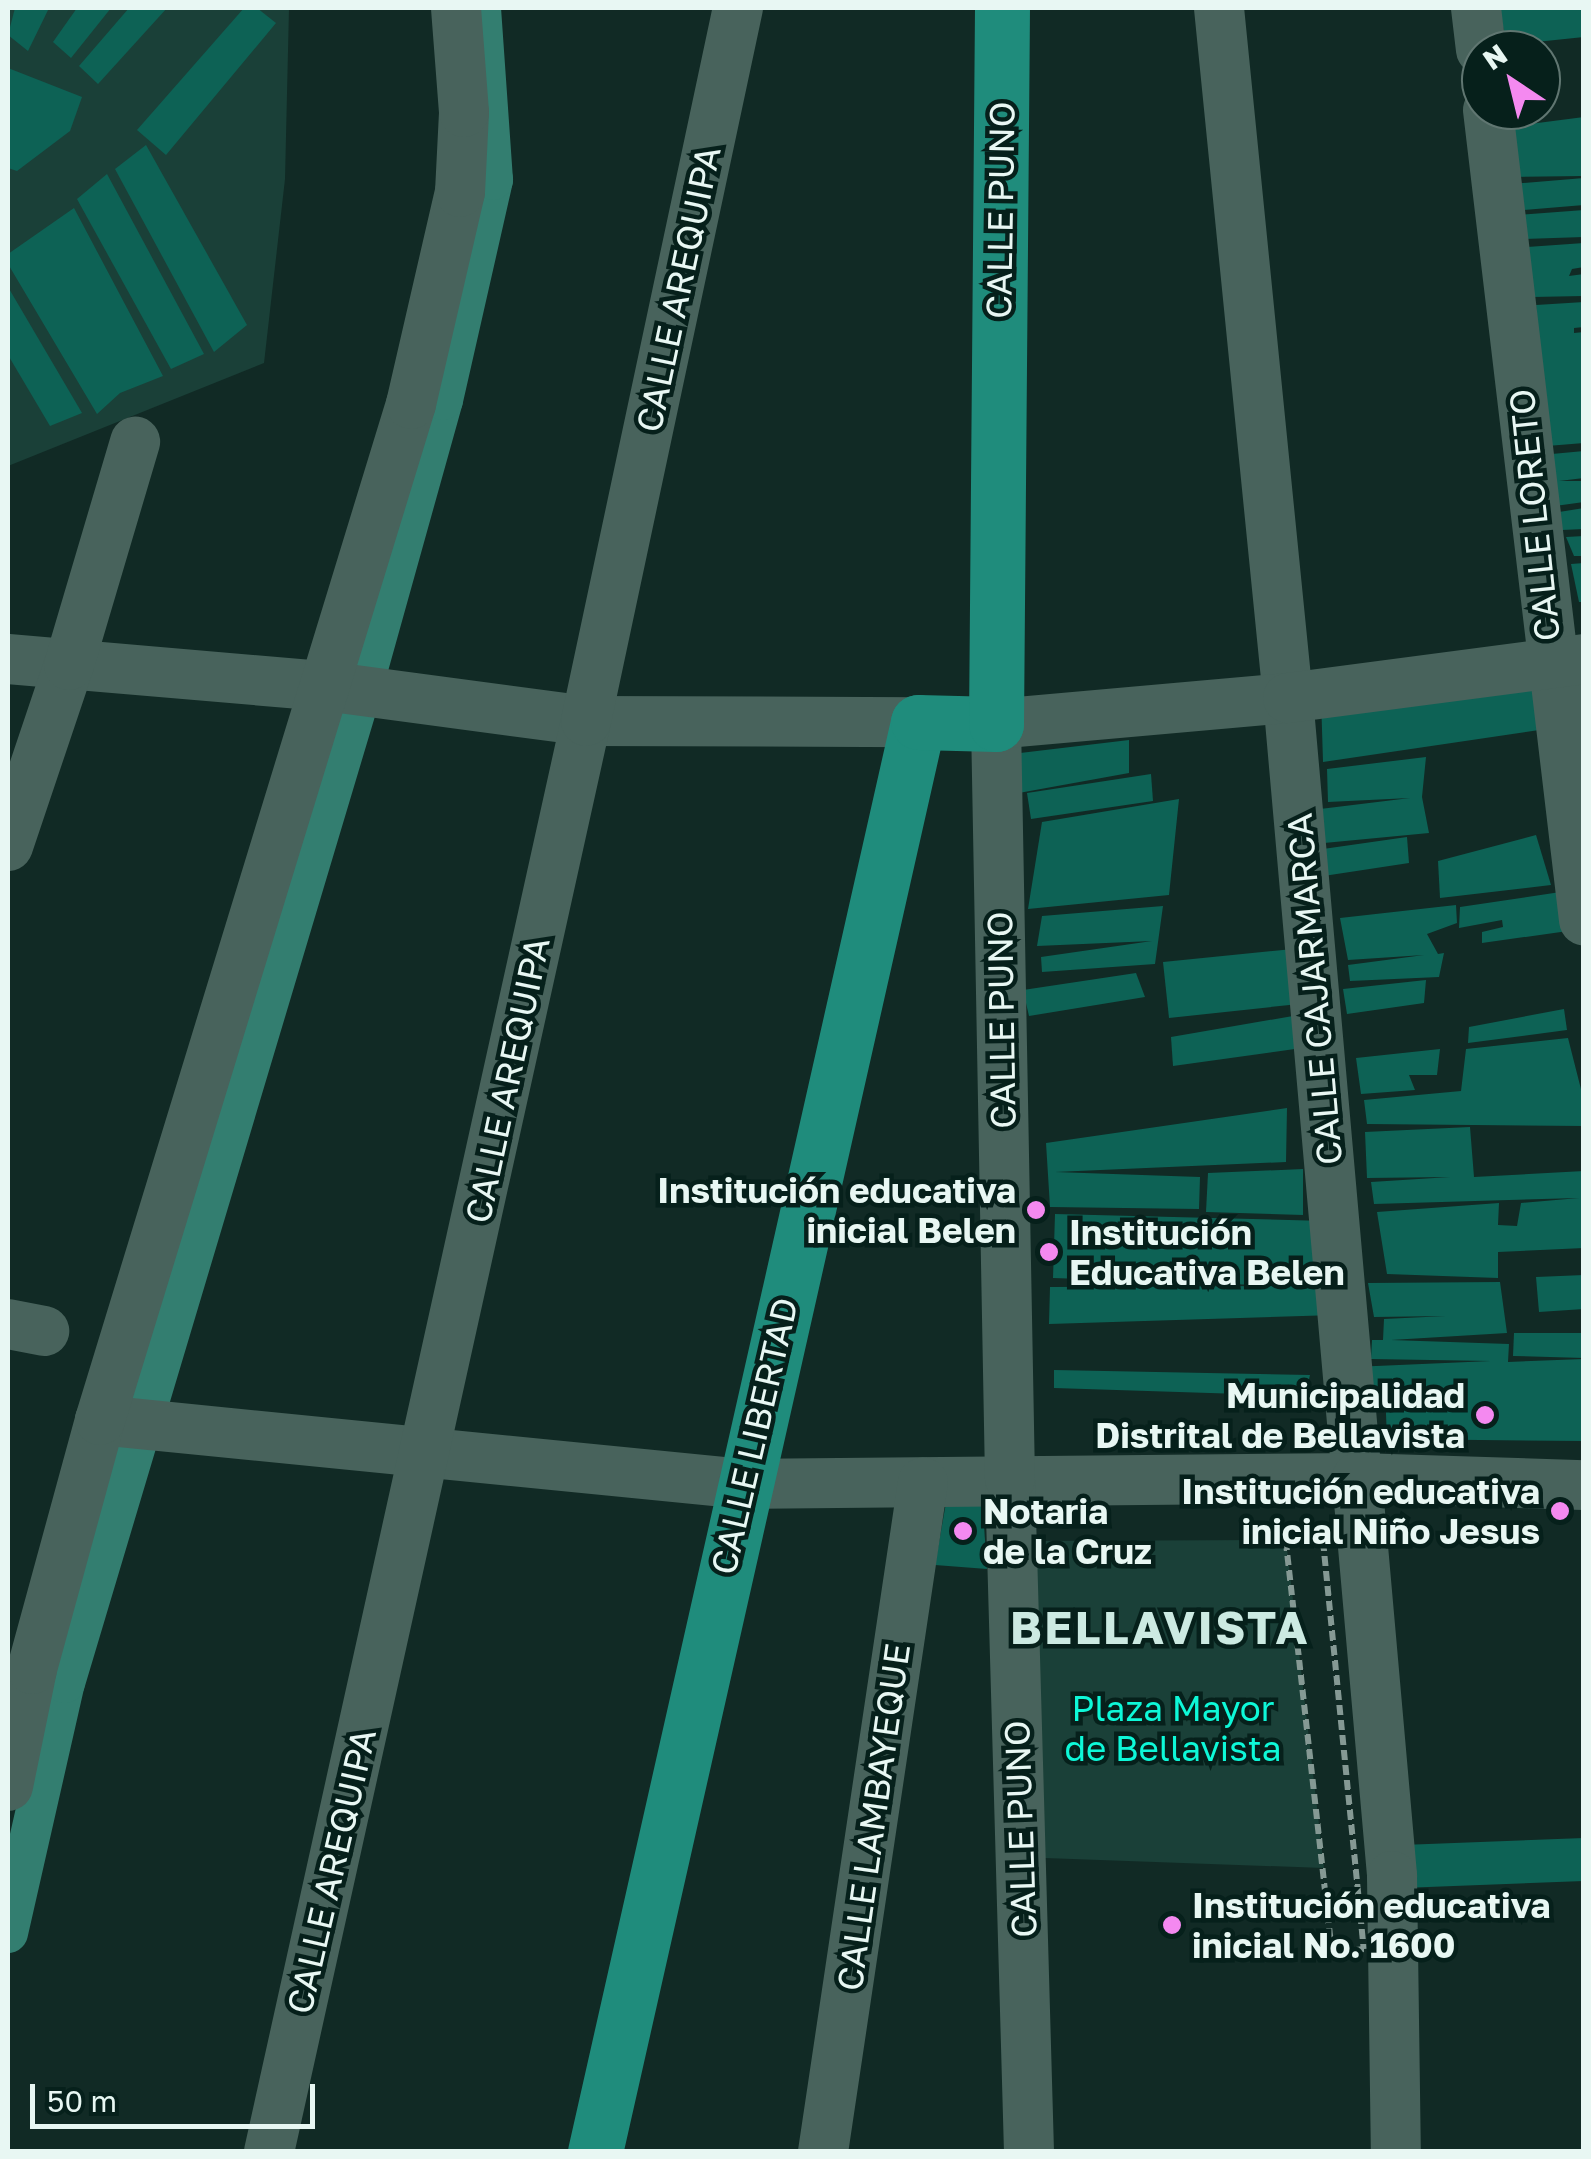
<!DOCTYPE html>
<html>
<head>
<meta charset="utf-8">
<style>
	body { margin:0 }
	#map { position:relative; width:1591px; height:2159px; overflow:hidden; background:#112a25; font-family:"Golos Text",sans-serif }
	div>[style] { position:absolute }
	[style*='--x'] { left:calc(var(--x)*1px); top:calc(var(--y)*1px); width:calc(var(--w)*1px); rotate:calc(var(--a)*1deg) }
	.green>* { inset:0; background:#1a4038 }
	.canal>* { height:40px; margin:-20px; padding:0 20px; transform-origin:20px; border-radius:20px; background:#337e70 }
	.building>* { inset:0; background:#0d6255 }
	.path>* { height:6px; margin-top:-3px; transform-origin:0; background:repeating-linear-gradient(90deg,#859994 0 10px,transparent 0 15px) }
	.minor>* { height:50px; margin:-25px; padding:0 25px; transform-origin:25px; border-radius:25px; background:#48635c }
	.major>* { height:55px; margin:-27.5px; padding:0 27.5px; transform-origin:27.5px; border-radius:27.5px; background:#1f8c7c }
	.dots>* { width:28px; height:28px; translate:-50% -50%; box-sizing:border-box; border:5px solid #06201b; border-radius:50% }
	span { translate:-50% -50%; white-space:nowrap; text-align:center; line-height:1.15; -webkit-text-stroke:9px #06201b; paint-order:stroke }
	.street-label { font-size:35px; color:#e8f7f3 }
	.poi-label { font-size:35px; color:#e8f7f3; font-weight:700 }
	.right { translate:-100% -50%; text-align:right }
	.left { translate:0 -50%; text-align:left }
	.park-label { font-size:35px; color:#0ef8d8 }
	.district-label { font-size:45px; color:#cceae2; font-weight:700; letter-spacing:2.5px }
	.frame { position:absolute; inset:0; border:10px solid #e8f7f3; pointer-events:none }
	.north { position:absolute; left:1461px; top:30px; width:100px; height:100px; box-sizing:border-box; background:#06201b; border:2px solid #607671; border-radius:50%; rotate:325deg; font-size:28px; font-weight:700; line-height:40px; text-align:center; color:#e8f7f3 }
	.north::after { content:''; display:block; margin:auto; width:35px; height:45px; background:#f489f0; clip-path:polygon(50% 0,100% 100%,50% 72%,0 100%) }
	.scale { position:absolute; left:30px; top:2084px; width:285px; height:45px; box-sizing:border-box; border:5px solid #e8f7f3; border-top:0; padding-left:12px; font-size:30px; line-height:35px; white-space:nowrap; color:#e8f7f3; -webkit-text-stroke:8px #06201b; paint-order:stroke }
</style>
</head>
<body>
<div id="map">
	<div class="green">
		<i style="clip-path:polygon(8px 8px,289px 8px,285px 179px,264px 363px,8px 466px)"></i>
		<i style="clip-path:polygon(1286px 1540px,1324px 1868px,1045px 1858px,1029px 1541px)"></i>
	</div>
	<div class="canal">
		<i style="--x:8;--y:1933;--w:256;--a:-77.2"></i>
		<i style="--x:65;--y:1683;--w:1036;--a:-73.35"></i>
		<i style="--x:362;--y:690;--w:301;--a:-74.4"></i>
		<i style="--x:443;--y:400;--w:226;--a:-77.2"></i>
		<i style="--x:493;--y:180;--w:172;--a:-94"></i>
	</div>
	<div class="building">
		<i style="clip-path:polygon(15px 8px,49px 8px,28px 51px,8px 35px)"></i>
		<i style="clip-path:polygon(77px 8px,111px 8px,71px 58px,53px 42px)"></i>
		<i style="clip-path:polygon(129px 8px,167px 8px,98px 84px,79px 66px)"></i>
		<i style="clip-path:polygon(244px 8px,257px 8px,276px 23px,166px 155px,137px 130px)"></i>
		<i style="clip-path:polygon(1500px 8px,1584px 8px,1584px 37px,1506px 45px)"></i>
		<i style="clip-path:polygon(8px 68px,82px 97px,70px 131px,17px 171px,8px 168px)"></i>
		<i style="clip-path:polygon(1584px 117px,1584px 176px,1512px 177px,1506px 127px)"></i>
		<i style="clip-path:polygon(146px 145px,247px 325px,214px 352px,115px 169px)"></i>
		<i style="clip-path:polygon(107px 174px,204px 354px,171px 369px,77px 199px)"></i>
		<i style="clip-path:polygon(1584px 178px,1584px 205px,1513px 211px,1511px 184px)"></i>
		<i style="clip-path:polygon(74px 208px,163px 376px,120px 393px,97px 414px,8px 264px,8px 254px)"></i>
		<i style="clip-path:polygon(1584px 210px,1584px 237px,1521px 239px,1516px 215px)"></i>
		<i style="clip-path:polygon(1584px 243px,1584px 267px,1572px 269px,1569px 276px,1584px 274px,1584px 296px,1532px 297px,1527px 247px)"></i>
		<i style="clip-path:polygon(8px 287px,82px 413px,50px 426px,8px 355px)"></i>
		<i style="clip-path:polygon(1584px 302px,1584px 327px,1574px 328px,1574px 333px,1584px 332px,1584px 443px,1547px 446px,1536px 305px)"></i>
		<i style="clip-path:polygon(1584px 451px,1584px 478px,1559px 481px,1584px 481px,1584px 502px,1555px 506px,1541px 455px)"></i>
		<i style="clip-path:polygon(1584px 508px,1584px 529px,1562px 530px,1559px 512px)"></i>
		<i style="clip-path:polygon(1584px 536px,1584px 556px,1574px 556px,1566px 537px)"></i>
		<i style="clip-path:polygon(1584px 563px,1584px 602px,1579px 602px,1571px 564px)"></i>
		<i style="clip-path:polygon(1537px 675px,1546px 729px,1323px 762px,1321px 698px)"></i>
		<i style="clip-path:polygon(1129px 740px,1129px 773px,1013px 794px,1003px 755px)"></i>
		<i style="clip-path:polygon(1426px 757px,1422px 797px,1429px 833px,1324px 843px,1320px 809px,1410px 798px,1328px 802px,1327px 769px)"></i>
		<i style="clip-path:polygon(1151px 774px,1153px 801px,1031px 819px,1027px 793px)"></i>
		<i style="clip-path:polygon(1179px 799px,1169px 895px,1028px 909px,1042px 822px)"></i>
		<i style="clip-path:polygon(1536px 835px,1551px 885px,1440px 898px,1438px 861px)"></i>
		<i style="clip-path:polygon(1407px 837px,1409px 863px,1317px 877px,1316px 850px)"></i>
		<i style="clip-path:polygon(1567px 891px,1575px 930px,1482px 943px,1482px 932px,1503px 927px,1502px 920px,1459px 928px,1460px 907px)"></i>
		<i style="clip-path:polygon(1456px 905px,1457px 923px,1427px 934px,1438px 954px,1444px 953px,1439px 977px,1350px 981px,1348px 965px,1424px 955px,1348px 960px,1340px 918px)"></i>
		<i style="clip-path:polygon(1163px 906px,1155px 964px,1042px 972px,1041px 957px,1152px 941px,1037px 946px,1042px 916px)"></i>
		<i style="clip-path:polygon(1293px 949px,1299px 1004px,1169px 1018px,1163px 962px)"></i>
		<i style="clip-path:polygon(1136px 973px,1145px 997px,1029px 1016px,1023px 990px)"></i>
		<i style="clip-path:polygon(1426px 980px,1424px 1003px,1347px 1014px,1343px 989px)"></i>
		<i style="clip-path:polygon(1564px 1009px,1567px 1030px,1468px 1043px,1469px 1027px)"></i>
		<i style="clip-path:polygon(1293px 1016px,1302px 1048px,1173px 1066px,1171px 1037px)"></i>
		<i style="clip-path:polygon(1568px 1038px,1584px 1101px,1584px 1126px,1367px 1124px,1364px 1100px,1461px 1091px,1466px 1049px)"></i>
		<i style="clip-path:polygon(1440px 1049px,1437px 1075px,1409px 1075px,1415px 1090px,1361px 1094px,1356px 1058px)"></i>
		<i style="clip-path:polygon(1287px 1108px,1286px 1162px,1055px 1172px,1200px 1177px,1199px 1209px,1050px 1207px,1046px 1143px)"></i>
		<i style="clip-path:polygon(1470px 1127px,1474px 1177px,1584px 1171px,1584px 1248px,1498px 1252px,1498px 1278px,1387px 1274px,1377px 1212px,1499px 1203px,1498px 1225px,1517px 1226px,1521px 1203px,1579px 1198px,1374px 1204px,1371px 1182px,1450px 1177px,1367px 1178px,1365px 1132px)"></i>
		<i style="clip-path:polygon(1303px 1169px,1303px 1215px,1206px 1212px,1208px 1173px)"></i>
		<i style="clip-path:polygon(1055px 1214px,1326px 1221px,1335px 1315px,1049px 1324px,1050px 1287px,1288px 1286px,1053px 1278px)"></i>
		<i style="clip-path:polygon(1584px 1275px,1584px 1309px,1539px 1312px,1536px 1277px)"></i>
		<i style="clip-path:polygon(1500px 1282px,1507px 1333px,1391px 1340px,1509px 1344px,1508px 1362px,1584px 1359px,1584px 1441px,1387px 1439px,1385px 1390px,1356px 1391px,1353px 1367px,1491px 1361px,1371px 1359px,1372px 1340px,1383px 1340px,1384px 1319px,1446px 1316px,1374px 1317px,1368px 1283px)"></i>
		<i style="clip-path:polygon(1514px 1333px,1584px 1333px,1584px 1358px,1513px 1356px)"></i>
		<i style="clip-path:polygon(1054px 1370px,1310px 1375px,1305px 1396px,1054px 1388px)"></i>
		<i style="clip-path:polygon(947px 1497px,982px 1497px,987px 1569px,935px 1565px)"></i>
		<i style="clip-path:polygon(1584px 1838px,1584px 1881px,1402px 1888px,1402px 1845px)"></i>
	</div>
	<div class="path">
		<i style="--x:1286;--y:1540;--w:37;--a:2"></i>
		<i style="--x:1323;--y:1541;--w:410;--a:84.3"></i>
		<i style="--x:1364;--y:1949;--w:32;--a:173"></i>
		<i style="--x:1332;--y:1953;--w:416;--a:-96.4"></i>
	</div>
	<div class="minor">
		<i style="--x:1219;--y:8;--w:693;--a:84.29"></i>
		<i style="--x:1288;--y:698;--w:1183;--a:84.95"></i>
		<i style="--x:1392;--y:1876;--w:276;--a:89.2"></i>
		<i style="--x:1476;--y:8;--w:42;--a:83.2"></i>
		<i style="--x:1488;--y:110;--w:816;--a:83.24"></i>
		<i style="--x:8;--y:659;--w:318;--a:4.9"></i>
		<i style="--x:325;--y:686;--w:263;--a:7.6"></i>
		<i style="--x:586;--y:721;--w:332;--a:0.2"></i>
		<i style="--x:8;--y:846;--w:191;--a:-71.4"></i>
		<i style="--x:69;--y:665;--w:233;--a:-73.5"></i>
		<i style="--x:8;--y:1324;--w:37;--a:11"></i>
		<i style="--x:100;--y:1420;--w:646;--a:5.68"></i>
		<i style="--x:743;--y:1484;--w:614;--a:-0.56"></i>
		<i style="--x:1357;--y:1478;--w:227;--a:1.8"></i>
		<i style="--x:8;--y:1786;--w:119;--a:-78.4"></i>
		<i style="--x:32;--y:1669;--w:258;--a:-74.7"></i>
		<i style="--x:100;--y:1420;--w:1063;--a:-72.98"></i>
		<i style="--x:411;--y:404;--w:218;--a:-77"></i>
		<i style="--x:460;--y:192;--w:80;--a:-87.1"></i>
		<i style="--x:464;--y:112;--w:104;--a:-94.4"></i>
		<i style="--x:269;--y:2152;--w:1466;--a:-77.51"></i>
		<i style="--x:586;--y:721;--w:729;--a:-77.97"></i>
		<i style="--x:823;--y:2152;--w:677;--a:-81.51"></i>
		<i style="--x:1029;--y:2152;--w:673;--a:-91.62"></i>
		<i style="--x:1010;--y:1479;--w:755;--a:-91.06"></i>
		<i style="--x:996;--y:724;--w:293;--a:-5.1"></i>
		<i style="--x:1288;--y:698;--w:299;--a:-7.5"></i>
	</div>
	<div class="major">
		<i style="--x:595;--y:2152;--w:1466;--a:-77.27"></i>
		<i style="--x:918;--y:722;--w:78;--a:1.5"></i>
		<i style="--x:996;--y:724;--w:716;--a:-89.52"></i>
	</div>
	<div class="dots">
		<i style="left:1036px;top:1210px;background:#f489f0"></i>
		<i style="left:1049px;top:1252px;background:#f489f0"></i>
		<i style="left:1485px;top:1415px;background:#f489f0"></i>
		<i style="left:1560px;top:1511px;background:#f489f0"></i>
		<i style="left:963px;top:1531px;background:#f489f0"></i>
		<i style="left:1172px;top:1925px;background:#f489f0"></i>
	</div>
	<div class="street-label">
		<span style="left:1000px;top:210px;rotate:-89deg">CALLE PUNO</span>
		<span style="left:678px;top:289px;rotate:-78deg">CALLE AREQUIPA</span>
		<span style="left:1534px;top:515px;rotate:-96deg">CALLE LORETO</span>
		<span style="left:1314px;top:989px;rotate:-95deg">CALLE CAJARMARCA</span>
		<span style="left:1001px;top:1020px;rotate:-91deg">CALLE PUNO</span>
		<span style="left:507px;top:1080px;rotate:-78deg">CALLE AREQUIPA</span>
		<span style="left:754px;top:1436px;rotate:-77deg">CALLE LIBERTAD</span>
		<span style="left:873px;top:1817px;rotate:-82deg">CALLE LAMBAYEQUE</span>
		<span style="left:1020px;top:1829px;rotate:-92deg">CALLE PUNO</span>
		<span style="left:331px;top:1871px;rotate:-77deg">CALLE AREQUIPA</span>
	</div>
	<div class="poi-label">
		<span class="right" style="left:1016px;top:1210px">Institución educativa<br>inicial Belen</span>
		<span class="left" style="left:1069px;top:1252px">Institución<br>Educativa Belen</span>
		<span class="right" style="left:1465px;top:1415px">Municipalidad<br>Distrital de Bellavista</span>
		<span class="right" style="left:1540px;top:1511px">Institución educativa<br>inicial Niño Jesus</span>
		<span class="left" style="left:983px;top:1531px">Notaria<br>de la Cruz</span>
		<span class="left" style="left:1192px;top:1925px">Institución educativa<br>inicial No. 1600</span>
	</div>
	<div class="park-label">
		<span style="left:1173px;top:1728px">Plaza Mayor<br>de Bellavista</span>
	</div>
	<div class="district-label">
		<span style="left:1160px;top:1628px">BELLAVISTA</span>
	</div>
	<div class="frame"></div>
	<div class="north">N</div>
	<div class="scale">50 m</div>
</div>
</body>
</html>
